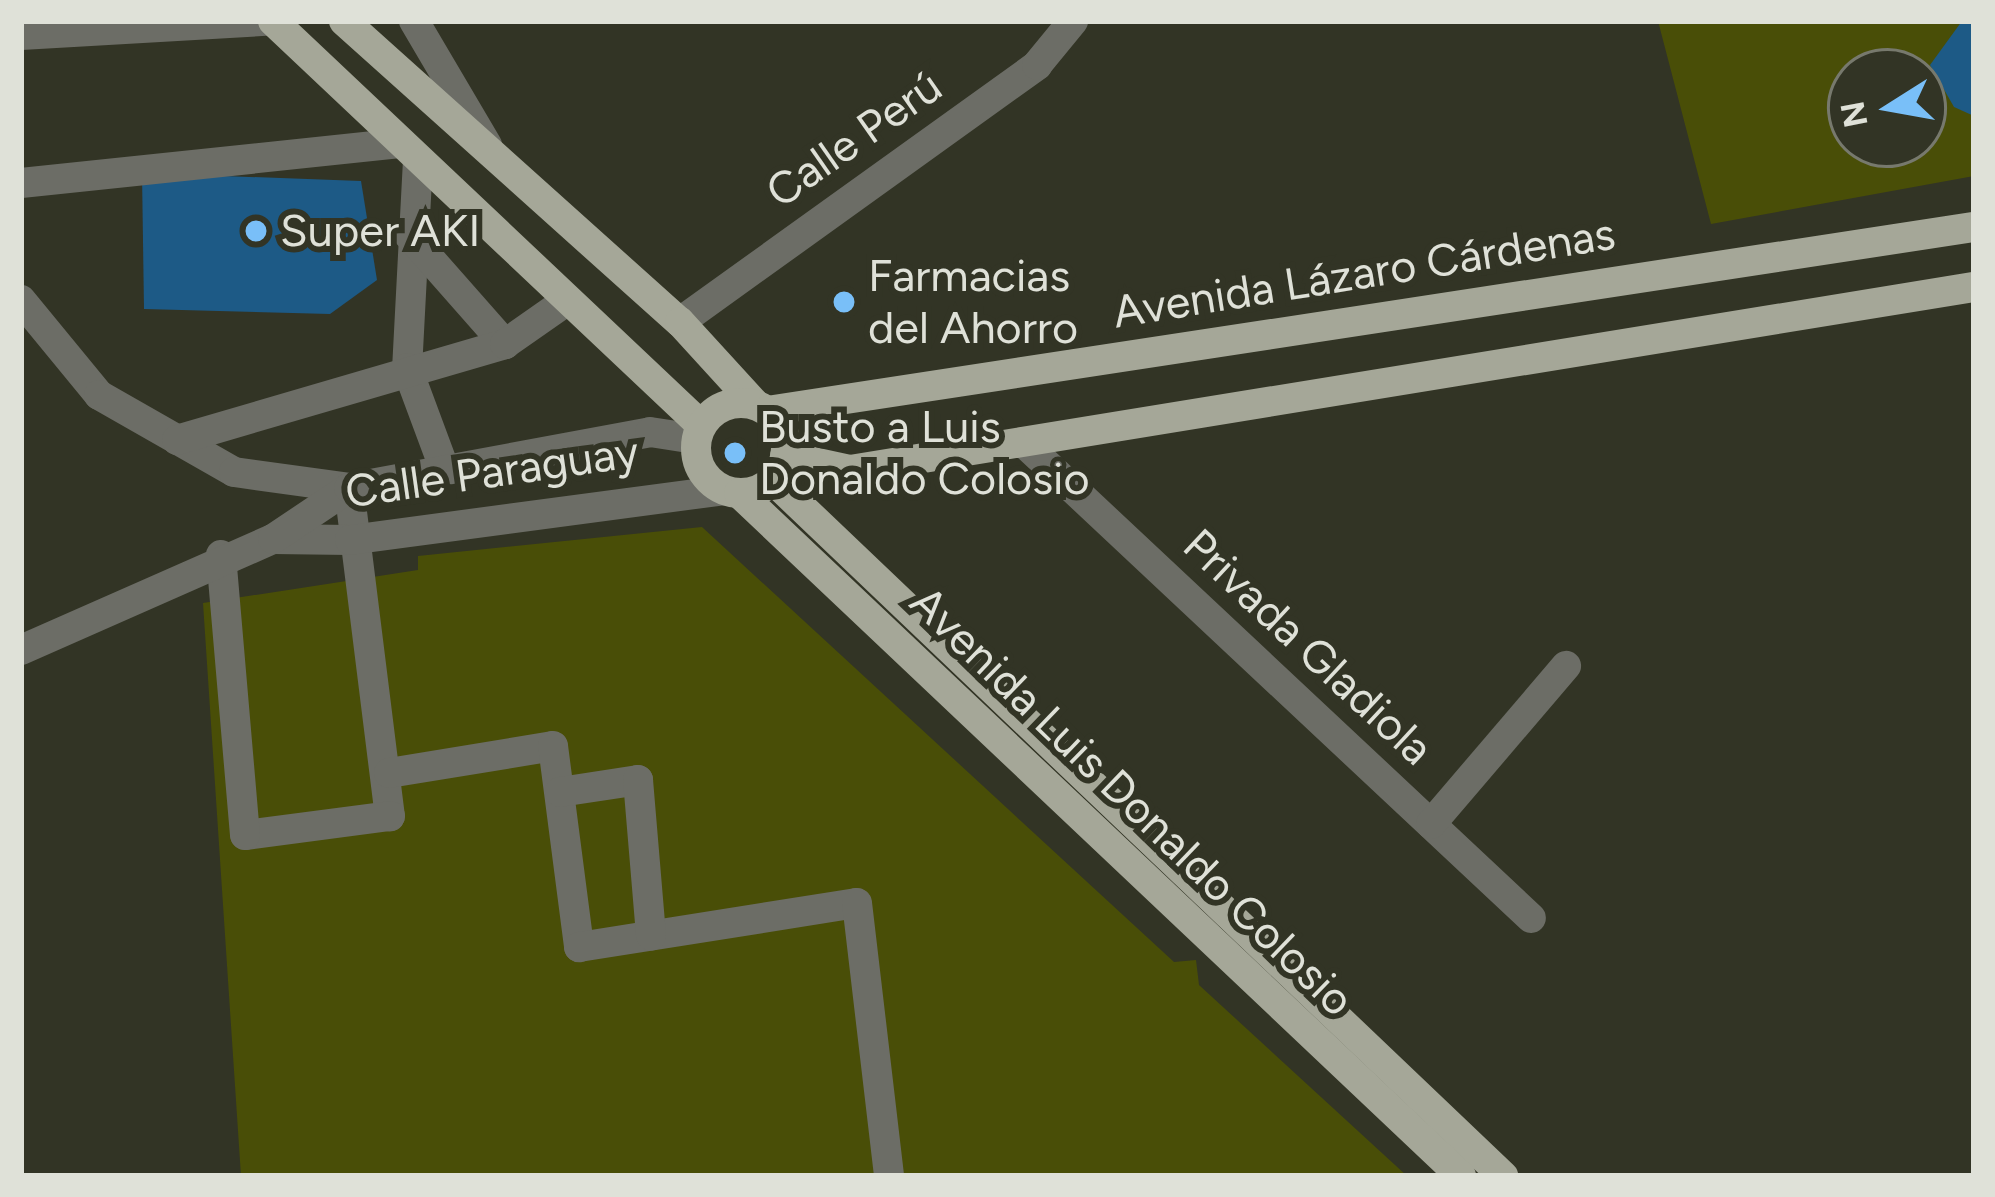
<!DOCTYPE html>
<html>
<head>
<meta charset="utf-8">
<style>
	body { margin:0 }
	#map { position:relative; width:1995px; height:1197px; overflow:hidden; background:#323425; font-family:Figtree,sans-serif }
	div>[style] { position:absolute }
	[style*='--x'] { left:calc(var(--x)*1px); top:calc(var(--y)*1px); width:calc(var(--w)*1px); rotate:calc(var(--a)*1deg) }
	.green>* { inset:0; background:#494e07 }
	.building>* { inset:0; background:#1d5a86 }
	.minor>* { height:30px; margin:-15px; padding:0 15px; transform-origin:15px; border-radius:15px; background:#6c6d66 }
	.major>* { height:30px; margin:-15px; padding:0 15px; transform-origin:15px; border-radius:15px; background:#a5a798 }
	.major>.ring { margin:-15px; padding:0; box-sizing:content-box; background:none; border:30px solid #a5a798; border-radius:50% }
	.dots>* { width:33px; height:33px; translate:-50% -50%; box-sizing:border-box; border:6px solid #323425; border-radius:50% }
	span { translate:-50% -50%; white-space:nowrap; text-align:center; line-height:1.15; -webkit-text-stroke:12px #323425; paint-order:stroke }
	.street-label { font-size:45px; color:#dfe1d8 }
	.poi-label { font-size:45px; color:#dfe1d8 }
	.left { translate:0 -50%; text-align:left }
	.frame { position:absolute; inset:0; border:24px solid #dfe1d8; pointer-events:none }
	.north { position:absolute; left:1827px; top:48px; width:120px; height:120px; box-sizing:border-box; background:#323425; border:3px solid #77796d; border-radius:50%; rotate:259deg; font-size:33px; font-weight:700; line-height:48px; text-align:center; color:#dfe1d8 }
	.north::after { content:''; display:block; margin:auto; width:42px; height:54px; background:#79bff8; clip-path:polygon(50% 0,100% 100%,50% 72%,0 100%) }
</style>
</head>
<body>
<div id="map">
	<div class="green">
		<i style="clip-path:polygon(evenodd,1658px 21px,1974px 21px,1974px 176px,1711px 224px,1658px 21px,1851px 72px,1923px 72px,1923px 144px,1851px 144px,1851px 72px)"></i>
		<i style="clip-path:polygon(702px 527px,1174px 962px,1196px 960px,1199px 985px,1407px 1176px,241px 1176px,203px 603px,418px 570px,418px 556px)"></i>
	</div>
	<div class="building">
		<i style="clip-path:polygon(1962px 21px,1974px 21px,1974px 116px,1954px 107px,1930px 65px)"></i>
		<i style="clip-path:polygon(142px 173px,361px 181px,377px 280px,330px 314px,144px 309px)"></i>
	</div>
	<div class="minor">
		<i style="--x:414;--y:21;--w:144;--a:59.5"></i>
		<i style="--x:21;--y:35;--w:245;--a:-3.3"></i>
		<i style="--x:418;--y:160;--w:208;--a:93"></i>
		<i style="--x:407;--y:368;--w:109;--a:69.6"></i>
		<i style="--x:21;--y:183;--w:381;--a:-6"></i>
		<i style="--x:408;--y:234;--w:147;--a:48.6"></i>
		<i style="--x:21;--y:300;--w:123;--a:50.6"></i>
		<i style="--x:99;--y:395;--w:155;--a:29.7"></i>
		<i style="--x:234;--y:472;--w:116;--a:7.9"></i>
		<i style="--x:349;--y:488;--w:331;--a:82.9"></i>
		<i style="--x:390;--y:816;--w:146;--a:172.5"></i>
		<i style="--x:245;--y:835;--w:281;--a:-94.9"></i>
		<i style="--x:680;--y:322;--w:440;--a:-35.7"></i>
		<i style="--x:1037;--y:65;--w:57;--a:-50.7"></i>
		<i style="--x:177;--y:440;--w:342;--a:-16.3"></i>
		<i style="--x:505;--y:344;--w:73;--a:-35"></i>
		<i style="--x:1023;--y:442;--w:696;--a:43.14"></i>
		<i style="--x:273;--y:539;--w:77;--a:0.7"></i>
		<i style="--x:350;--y:540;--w:376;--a:-7.6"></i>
		<i style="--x:21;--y:650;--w:275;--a:-23.8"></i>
		<i style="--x:273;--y:539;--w:92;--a:-33.9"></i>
		<i style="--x:349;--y:488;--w:306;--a:-10.5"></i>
		<i style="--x:650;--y:432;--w:47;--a:8.7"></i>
		<i style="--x:389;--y:773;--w:166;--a:-9.3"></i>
		<i style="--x:553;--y:746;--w:203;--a:82.6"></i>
		<i style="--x:579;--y:947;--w:281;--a:-9"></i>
		<i style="--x:857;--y:903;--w:275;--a:83.3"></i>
		<i style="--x:560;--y:792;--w:79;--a:-8.7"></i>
		<i style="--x:638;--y:780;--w:156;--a:85.2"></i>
		<i style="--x:1431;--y:824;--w:208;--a:-49.5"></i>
	</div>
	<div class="major">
		<i style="--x:273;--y:21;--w:589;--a:43.35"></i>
		<i style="--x:344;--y:21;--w:451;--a:41.9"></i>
		<i style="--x:680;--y:322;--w:111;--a:47.6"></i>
		<i class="ring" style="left:696px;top:403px;width:60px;height:60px"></i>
		<i style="--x:767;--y:411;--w:1221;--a:-8.67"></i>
		<i style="--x:785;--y:456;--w:66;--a:12.2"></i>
		<i style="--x:850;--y:470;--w:1139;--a:-9.25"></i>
		<i style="--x:773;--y:480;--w:1009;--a:43.63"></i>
		<i style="--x:739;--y:493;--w:994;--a:43.41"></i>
	</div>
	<div class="dots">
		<i style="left:256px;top:231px;background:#79bff8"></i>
		<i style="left:844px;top:302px;background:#79bff8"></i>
		<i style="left:735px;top:453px;background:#79bff8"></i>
	</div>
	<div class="street-label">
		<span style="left:854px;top:139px;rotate:-35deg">Calle Perú</span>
		<span style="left:1364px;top:273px;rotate:-9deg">Avenida Lázaro Cárdenas</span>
		<span style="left:492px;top:472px;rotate:-8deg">Calle Paraguay</span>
		<span style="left:1308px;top:647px;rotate:43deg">Privada Gladiola</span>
		<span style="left:1132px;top:801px;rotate:44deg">Avenida Luis Donaldo Colosio</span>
	</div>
	<div class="poi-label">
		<span class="left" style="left:280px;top:231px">Super AKI</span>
		<span class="left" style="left:868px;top:302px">Farmacias<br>del Ahorro</span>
		<span class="left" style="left:759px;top:453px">Busto a Luis<br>Donaldo Colosio</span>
	</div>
	<div class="frame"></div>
	<div class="north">N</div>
</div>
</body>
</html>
